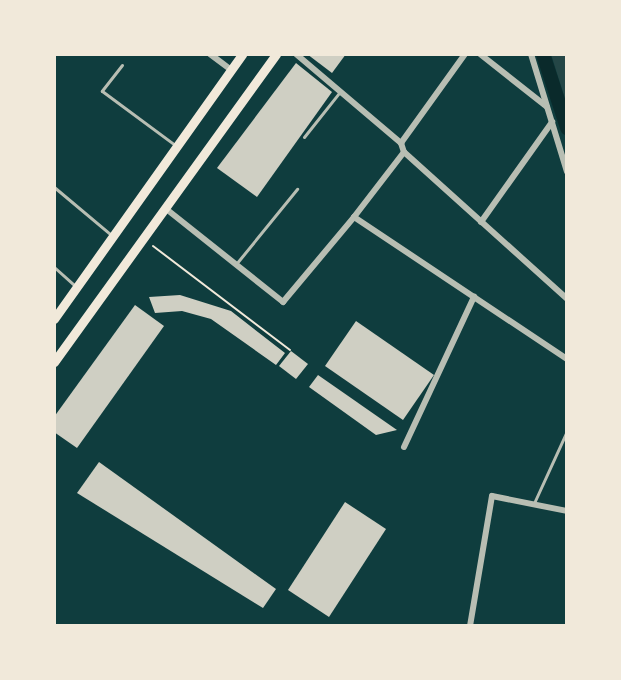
<!DOCTYPE html>
<html>
<head>
<meta charset="utf-8">
<style>
	body { margin:0 }
	#map { position:relative; width:621px; height:680px; overflow:hidden; background:#0f3d3e; font-family:Jost,sans-serif }
	div>[style] { position:absolute }
	[style*='--x'] { left:calc(var(--x)*1px); top:calc(var(--y)*1px); width:calc(var(--w)*1px); rotate:calc(var(--a)*1deg) }
	.green>* { inset:0; background:#244646 }
	.canal>* { height:14px; margin:-7px; padding:0 7px; transform-origin:7px; border-radius:7px; background:#0a2a2b }
	.building>* { inset:0; background:#cfcfc3 }
	.path>* { height:2px; margin:-1px; padding:0 1px; transform-origin:1px; border-radius:1px; background:#f1e9da }
	.service>* { height:3px; margin:-1.5px; padding:0 1.5px; transform-origin:1.5px; border-radius:1.5px; background:#b8beb3 }
	.minor>* { height:6px; margin:-3px; padding:0 3px; transform-origin:3px; border-radius:3px; background:#b8beb3 }
	.primary>* { height:9px; margin:-4.5px; padding:0 4.5px; transform-origin:4.5px; border-radius:4.5px; background:#f1e9da }
	span { translate:-50% -50%; white-space:nowrap; text-align:center; line-height:1.15; -webkit-text-stroke:4.5px #f1e9da; paint-order:stroke }
	.frame { position:absolute; inset:0; border:56px solid #f1e9da; pointer-events:none }
</style>
</head>
<body>
<div id="map">
	<div class="green">
		<i style="clip-path:polygon(551px 54px,567px 54px,567px 105px)"></i>
	</div>
	<div class="canal">
		<i style="--x:543;--y:54;--w:78;--a:72"></i>
	</div>
	<div class="building">
		<i style="clip-path:polygon(307px 54px,346px 54px,332px 73px)"></i>
		<i style="clip-path:polygon(296px 63px,332px 92px,257px 197px,217px 168px)"></i>
		<i style="clip-path:polygon(180px 295px,231px 311px,285px 353px,276px 365px,211px 319px,182px 311px,155px 313px,149px 297px)"></i>
		<i style="clip-path:polygon(135px 305px,164px 326px,77px 448px,54px 432px,54px 417px)"></i>
		<i style="clip-path:polygon(356px 321px,434px 375px,403px 420px,325px 366px)"></i>
		<i style="clip-path:polygon(291px 351px,308px 364px,296px 379px,279px 366px)"></i>
		<i style="clip-path:polygon(318px 375px,397px 430px,376px 435px,309px 387px)"></i>
		<i style="clip-path:polygon(99px 462px,276px 589px,263px 608px,77px 493px)"></i>
		<i style="clip-path:polygon(345px 502px,386px 529px,329px 617px,288px 590px)"></i>
	</div>
	<div class="path">
		<i style="--x:153;--y:246;--w:172;--a:37.2"></i>
	</div>
	<div class="service">
		<i style="--x:122;--y:65;--w:33;--a:128"></i>
		<i style="--x:102;--y:91;--w:91;--a:36.5"></i>
		<i style="--x:304;--y:137;--w:56;--a:-51.5"></i>
		<i style="--x:54;--y:187;--w:73;--a:40"></i>
		<i style="--x:236;--y:264;--w:97;--a:-50.9"></i>
		<i style="--x:54;--y:267;--w:28;--a:42"></i>
		<i style="--x:534;--y:503;--w:79;--a:-65.4"></i>
	</div>
	<div class="minor">
		<i style="--x:210;--y:54;--w:26;--a:37"></i>
		<i style="--x:296;--y:54;--w:138;--a:40.3"></i>
		<i style="--x:401;--y:143;--w:9;--a:72"></i>
		<i style="--x:404;--y:152;--w:219;--a:42"></i>
		<i style="--x:480;--y:54;--w:85;--a:38.3"></i>
		<i style="--x:531;--y:54;--w:123;--a:73"></i>
		<i style="--x:401;--y:143;--w:110;--a:-54.3"></i>
		<i style="--x:165;--y:208;--w:151;--a:38.5"></i>
		<i style="--x:283;--y:302;--w:111;--a:-50.1"></i>
		<i style="--x:354;--y:217;--w:256;--a:33.7"></i>
		<i style="--x:354;--y:217;--w:82;--a:-52.4"></i>
		<i style="--x:481;--y:222;--w:123;--a:-54.6"></i>
		<i style="--x:404;--y:447;--w:166;--a:-65"></i>
		<i style="--x:470;--y:626;--w:132;--a:-80.4"></i>
		<i style="--x:492;--y:496;--w:76;--a:11.3"></i>
	</div>
	<div class="primary">
		<i style="--x:54;--y:319;--w:325;--a:-54.6"></i>
		<i style="--x:54;--y:362;--w:380;--a:-54.2"></i>
	</div>
	<div class="frame"></div>
</div>
</body>
</html>
